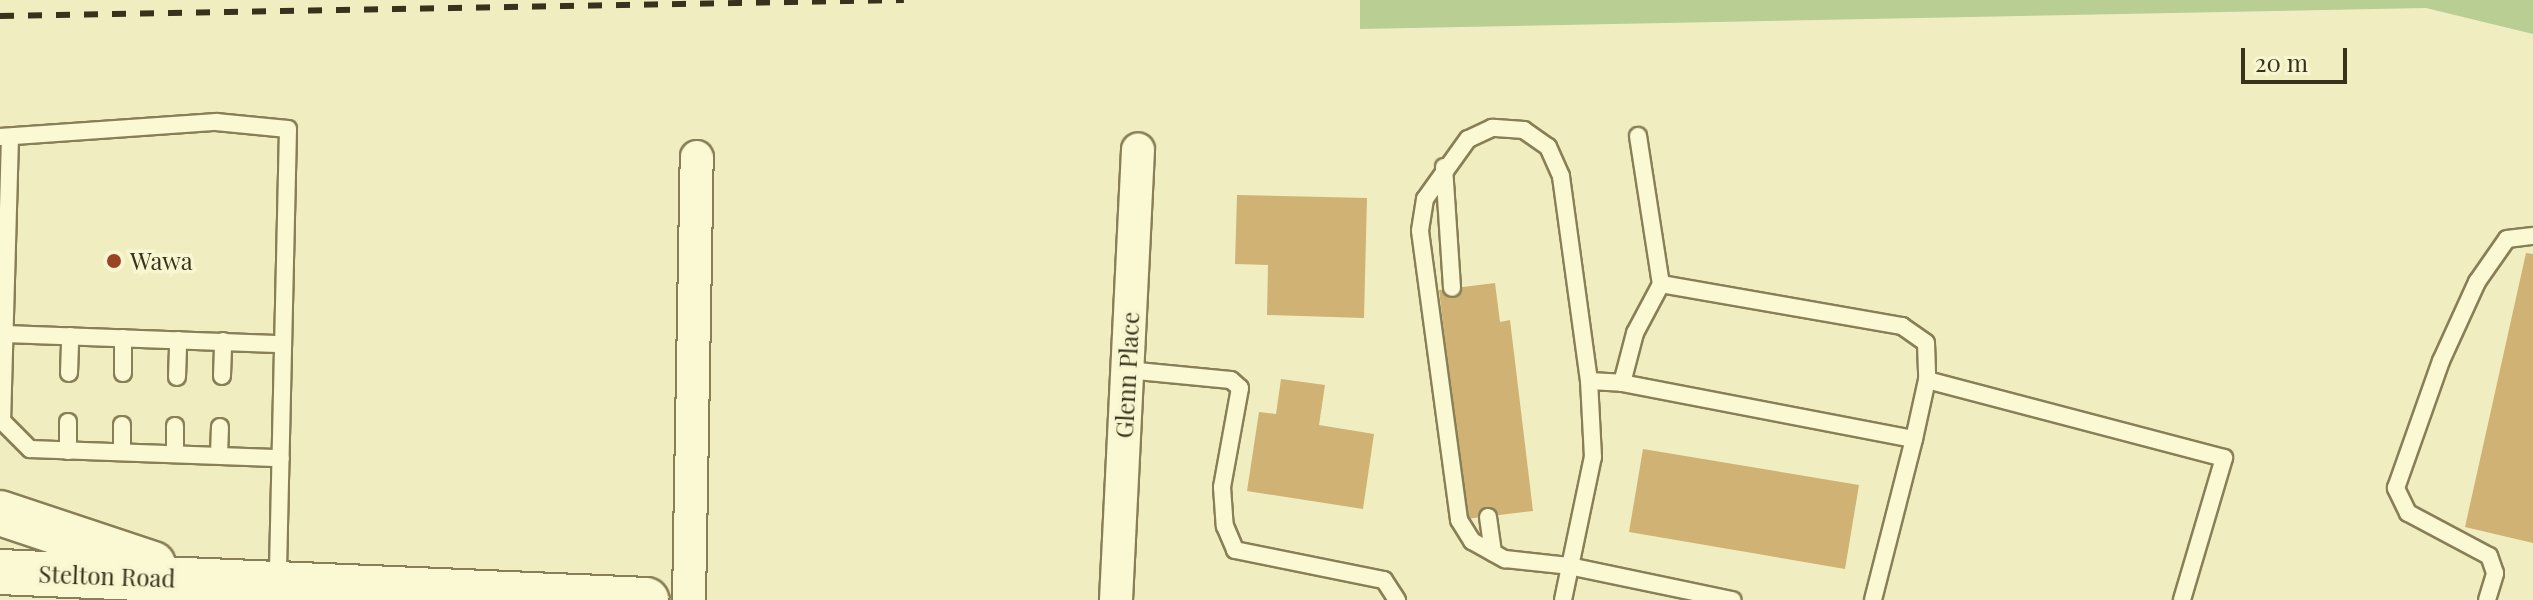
<!DOCTYPE html>
<html>
<head>
<meta charset="utf-8">
<style>
	body { margin:0 }
	#map { position:relative; width:2533px; height:600px; overflow:hidden; background:#f0eec0; font-family:"Playfair Display",serif }
	div>[style] { position:absolute }
	[style*='--x'] { left:calc(var(--x)*1px); top:calc(var(--y)*1px); width:calc(var(--w)*1px); rotate:calc(var(--a)*1deg) }
	.green>* { inset:0; background:#b8ce93 }
	.building>* { inset:0; background:#cfb274 }
	.roads { filter:drop-shadow(2px 0 #897f57) drop-shadow(-2px 0 #897f57) drop-shadow(0 2px #897f57) drop-shadow(0 -2px #897f57) }
	.service>* { height:16px; margin:-8px; padding:0 8px; transform-origin:8px; border-radius:8px; background:#faf9d3 }
	.minor>* { height:32px; margin:-16px; padding:0 16px; transform-origin:16px; border-radius:16px; background:#faf9d3 }
	.secondary>* { height:44px; margin:-22px; padding:0 22px; transform-origin:22px; border-radius:22px; background:#faf9d3 }
	.rail>* { height:6px; margin-top:-3px; transform-origin:0; background:repeating-linear-gradient(90deg,#38311c 0 14px,transparent 0 28px) }
	.dots>* { width:22px; height:22px; translate:-50% -50%; box-sizing:border-box; border:4px solid #f7f6d0; border-radius:50% }
	span { translate:-50% -50%; white-space:nowrap; text-align:center; line-height:1.15; -webkit-text-stroke:7px #f7f6d0; paint-order:stroke }
	.poi-label { font-size:24px; color:#38311c }
	.left { translate:0 -50%; text-align:left }
	.street-label { font-size:24px; color:#38311c }
	.scale { position:absolute; left:2241px; top:48px; width:106px; height:36px; box-sizing:border-box; border:4px solid #38311c; border-top:0; padding-left:10px; font-size:24px; line-height:28px; white-space:nowrap; color:#38311c; -webkit-text-stroke:6px #f7f6d0; paint-order:stroke }
</style>
</head>
<body>
<div id="map">
	<div class="green">
		<i style="clip-path:polygon(1360px 0,2533px 0,2533px 34px,2426px 8px,1360px 29px)"></i>
	</div>
	<div class="building">
		<i style="clip-path:polygon(1237px 195px,1367px 198px,1364px 318px,1267px 315px,1268px 265px,1235px 264px)"></i>
		<i style="clip-path:polygon(2526px 253px,2533px 254px,2533px 543px,2465px 527px)"></i>
		<i style="clip-path:polygon(1495px 283px,1500px 322px,1510px 320px,1533px 511px,1466px 519px,1439px 290px)"></i>
		<i style="clip-path:polygon(1281px 379px,1325px 385px,1319px 425px,1374px 434px,1363px 509px,1247px 491px,1259px 412px,1276px 414px)"></i>
		<i style="clip-path:polygon(1643px 449px,1859px 485px,1845px 569px,1629px 532px)"></i>
	</div>
	<div class="roads">
		<div class="service">
			<i style="--x:1638;--y:136;--w:150;--a:81.2"></i>
			<i style="--x:1661;--y:284;--w:245;--a:9.9"></i>
			<i style="--x:1902;--y:326;--w:29;--a:35"></i>
			<i style="--x:1926;--y:343;--w:37;--a:88"></i>
			<i style="--x:0;--y:137;--w:217;--a:-4"></i>
			<i style="--x:216;--y:122;--w:72;--a:5.6"></i>
			<i style="--x:288;--y:129;--w:452;--a:91.3"></i>
			<i style="--x:10;--y:137;--w:284;--a:91.6"></i>
			<i style="--x:2;--y:421;--w:40;--a:45"></i>
			<i style="--x:30;--y:449;--w:251;--a:2.1"></i>
			<i style="--x:1444;--y:167;--w:121;--a:86.2"></i>
			<i style="--x:5;--y:334;--w:278;--a:2.1"></i>
			<i style="--x:1127;--y:370;--w:104;--a:5.5"></i>
			<i style="--x:1231;--y:380;--w:12;--a:42"></i>
			<i style="--x:1240;--y:388;--w:101;--a:100.3"></i>
			<i style="--x:1222;--y:487;--w:39;--a:86"></i>
			<i style="--x:1225;--y:526;--w:26;--a:67"></i>
			<i style="--x:1235;--y:550;--w:152;--a:11.4"></i>
			<i style="--x:1384;--y:580;--w:24;--a:57"></i>
			<i style="--x:69;--y:373;--w:37;--a:-88"></i>
			<i style="--x:123;--y:373;--w:35;--a:-90"></i>
			<i style="--x:222;--y:376;--w:35;--a:-88"></i>
			<i style="--x:177;--y:377;--w:37;--a:-88"></i>
			<i style="--x:1589;--y:381;--w:207;--a:-97.8"></i>
			<i style="--x:1561;--y:176;--w:32;--a:-114"></i>
			<i style="--x:1548;--y:147;--w:29;--a:-145"></i>
			<i style="--x:1524;--y:130;--w:32;--a:-176"></i>
			<i style="--x:1492;--y:128;--w:26;--a:155"></i>
			<i style="--x:1468;--y:139;--w:74;--a:125.6"></i>
			<i style="--x:1425;--y:199;--w:32;--a:99"></i>
			<i style="--x:1420;--y:231;--w:292;--a:82.3"></i>
			<i style="--x:1459;--y:520;--w:25;--a:58"></i>
			<i style="--x:1472;--y:541;--w:38;--a:29"></i>
			<i style="--x:1505;--y:559;--w:64;--a:6.2"></i>
			<i style="--x:1569;--y:566;--w:167;--a:11.8"></i>
			<i style="--x:1622;--y:383;--w:52;--a:-75.4"></i>
			<i style="--x:1635;--y:333;--w:55;--a:-62"></i>
			<i style="--x:68;--y:422;--w:29;--a:90"></i>
			<i style="--x:1914;--y:439;--w:60;--a:-77.6"></i>
			<i style="--x:1927;--y:380;--w:307;--a:14.7"></i>
			<i style="--x:2224;--y:458;--w:148;--a:106.5"></i>
			<i style="--x:122;--y:452;--w:27;--a:-90"></i>
			<i style="--x:175;--y:454;--w:28;--a:-90"></i>
			<i style="--x:219;--y:455;--w:28;--a:-88"></i>
			<i style="--x:1488;--y:517;--w:36;--a:82"></i>
			<i style="--x:1563;--y:600;--w:146;--a:-78.2"></i>
			<i style="--x:1593;--y:457;--w:76;--a:-93"></i>
			<i style="--x:1589;--y:381;--w:33;--a:3"></i>
			<i style="--x:1622;--y:383;--w:297;--a:10.9"></i>
			<i style="--x:1914;--y:439;--w:166;--a:104.3"></i>
			<i style="--x:2487;--y:600;--w:28;--a:-73"></i>
			<i style="--x:2495;--y:573;--w:18;--a:-109"></i>
			<i style="--x:2489;--y:556;--w:92;--a:-152"></i>
			<i style="--x:2408;--y:513;--w:28;--a:-116"></i>
			<i style="--x:2396;--y:488;--w:135;--a:-70.5"></i>
			<i style="--x:2441;--y:361;--w:87;--a:-65.5"></i>
			<i style="--x:2477;--y:282;--w:52;--a:-55.1"></i>
			<i style="--x:2507;--y:239;--w:26;--a:-7"></i>
		</div>
		<div class="minor">
			<i style="--x:689;--y:600;--w:443;--a:-89"></i>
			<i style="--x:1116;--y:600;--w:451;--a:-87.2"></i>
		</div>
		<div class="secondary">
			<i style="--x:0;--y:513;--w:161;--a:18.4"></i>
			<i style="--x:0;--y:572;--w:647;--a:2.48"></i>
		</div>
	</div>
	<div class="rail">
		<i style="--x:0;--y:16;--w:904;--a:-1.01"></i>
	</div>
	<div class="dots">
		<i style="left:114px;top:261px;background:#9b4325"></i>
	</div>
	<div class="poi-label">
		<span class="left" style="left:130px;top:261px">Wawa</span>
	</div>
	<div class="street-label">
		<span style="left:1127px;top:375px;rotate:-87deg">Glenn Place</span>
		<span style="left:107px;top:576px;rotate:2deg">Stelton Road</span>
	</div>
	<div class="scale">20 m</div>
</div>
</body>
</html>
